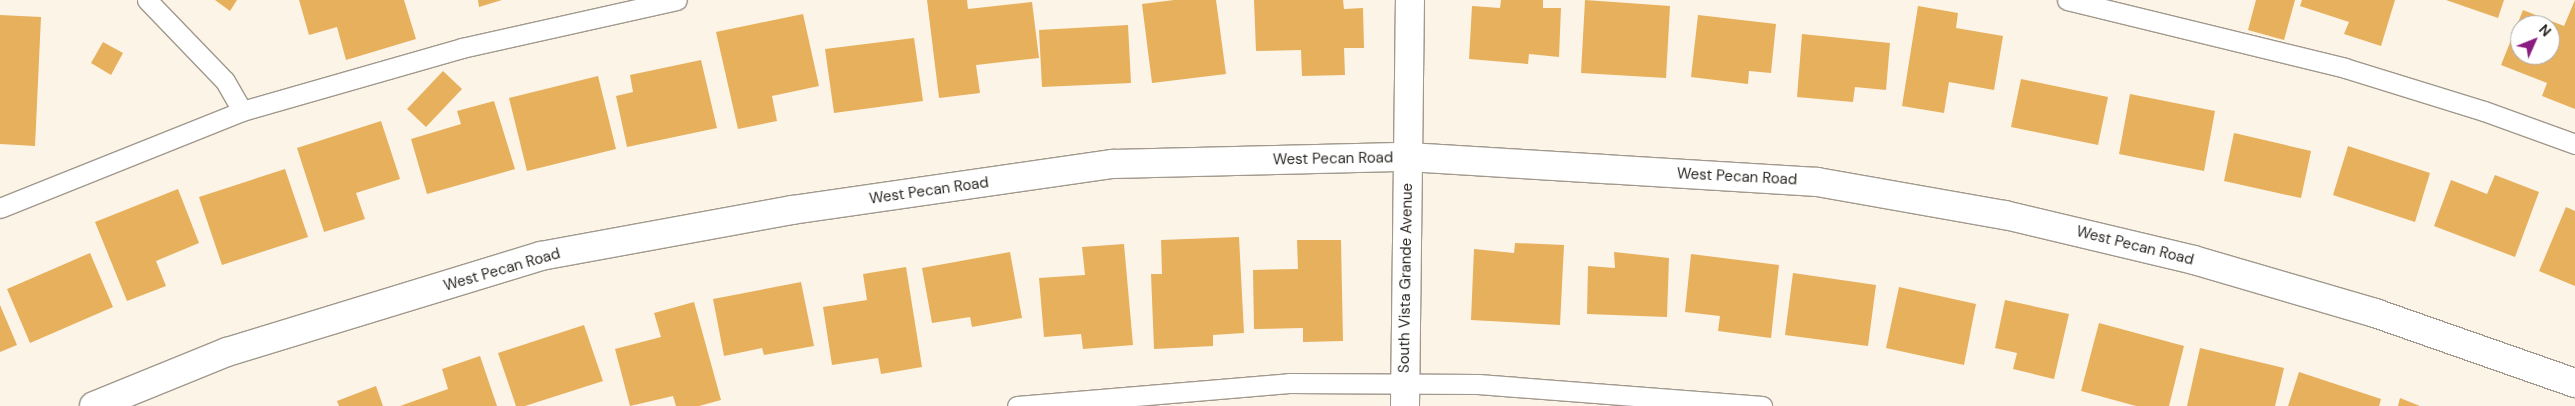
<!DOCTYPE html>
<html>
<head>
<meta charset="utf-8">
<style>
	body { margin:0 }
	#map { position:relative; width:2575px; height:406px; overflow:hidden; background:#fcf4e7; font-family:"DM Sans",sans-serif }
	div>[style] { position:absolute }
	[style*='--x'] { left:calc(var(--x)*1px); top:calc(var(--y)*1px); width:calc(var(--w)*1px); rotate:calc(var(--a)*1deg) }
	.building>* { inset:0; background:#e7b05d }
	.roads { filter:drop-shadow(1px 0 #a1998d) drop-shadow(-1px 0 #a1998d) drop-shadow(0 1px #a1998d) drop-shadow(0 -1px #a1998d) }
	.service>* { height:19px; margin:-9.5px; padding:0 9.5px; transform-origin:9.5px; border-radius:9.5px; background:#fff }
	.minor>* { height:28px; margin:-14px; padding:0 14px; transform-origin:14px; border-radius:14px; background:#fff }
	span { translate:-50% -50%; white-space:nowrap; text-align:center; line-height:1.15; -webkit-text-stroke:5px #fff; paint-order:stroke }
	.street-label { font-size:15px; color:#2b2823 }
	.north { position:absolute; left:2510px; top:15px; width:50px; height:50px; box-sizing:border-box; background:#fff; border:1px solid #aaa9a7; border-radius:50%; rotate:46deg; font-size:14px; font-weight:700; line-height:20px; text-align:center; color:#2b2823 }
	.north::after { content:''; display:block; margin:auto; width:18px; height:22px; background:#8c1d80; clip-path:polygon(50% 0,100% 100%,50% 72%,0 100%) }
</style>
</head>
<body>
<div id="map">
	<div class="building">
		<i style="clip-path:polygon(215px 0,237px 0,230px 11px)"></i>
		<i style="clip-path:polygon(299px 0,404px 0,416px 39px,346px 60px,337px 27px,309px 35px)"></i>
		<i style="clip-path:polygon(478px 0,502px 0,479px 7px)"></i>
		<i style="clip-path:polygon(927px 0,967px 0,968px 9px,1032px 2px,1039px 58px,976px 65px,980px 93px,939px 98px)"></i>
		<i style="clip-path:polygon(1174px 0,1216px 0,1226px 74px,1152px 83px,1142px 4px)"></i>
		<i style="clip-path:polygon(1254px 0,1343px 0,1344px 9px,1363px 8px,1364px 48px,1344px 48px,1345px 75px,1302px 76px,1301px 50px,1256px 51px)"></i>
		<i style="clip-path:polygon(1501px 0,1543px 0,1543px 8px,1561px 8px,1559px 57px,1529px 54px,1528px 64px,1469px 59px,1472px 6px,1500px 8px)"></i>
		<i style="clip-path:polygon(1585px 0,1670px 6px,1666px 78px,1581px 73px)"></i>
		<i style="clip-path:polygon(2256px 0,2295px 0,2284px 40px,2248px 30px)"></i>
		<i style="clip-path:polygon(2302px 0,2395px 0,2381px 46px,2344px 34px,2349px 22px,2300px 6px)"></i>
		<i style="clip-path:polygon(2446px 0,2504px 0,2498px 18px)"></i>
		<i style="clip-path:polygon(evenodd,2575px 0,2575px 109px,2542px 96px,2547px 83px,2501px 65px,2523px 10px,2564px 26px,2575px 0,2520px 25px,2550px 25px,2550px 55px,2520px 55px,2520px 25px)"></i>
		<i style="clip-path:polygon(1918px 6px,1958px 13px,1956px 28px,2003px 36px,1994px 90px,1949px 82px,1944px 113px,1902px 106px)"></i>
		<i style="clip-path:polygon(803px 14px,819px 86px,772px 96px,777px 121px,738px 129px,716px 32px)"></i>
		<i style="clip-path:polygon(0 15px,41px 17px,35px 146px,0 144px)"></i>
		<i style="clip-path:polygon(1698px 15px,1776px 24px,1771px 73px,1749px 71px,1748px 84px,1691px 77px)"></i>
		<i style="clip-path:polygon(1128px 25px,1131px 83px,1042px 87px,1039px 30px)"></i>
		<i style="clip-path:polygon(1802px 34px,1890px 43px,1886px 90px,1855px 87px,1853px 102px,1797px 97px)"></i>
		<i style="clip-path:polygon(914px 38px,923px 101px,834px 113px,825px 49px)"></i>
		<i style="clip-path:polygon(103px 42px,123px 53px,111px 75px,91px 63px)"></i>
		<i style="clip-path:polygon(701px 60px,717px 128px,627px 147px,616px 96px,633px 92px,630px 75px)"></i>
		<i style="clip-path:polygon(443px 71px,462px 89px,426px 127px,407px 109px)"></i>
		<i style="clip-path:polygon(598px 76px,616px 149px,527px 171px,509px 98px)"></i>
		<i style="clip-path:polygon(2021px 79px,2108px 97px,2098px 145px,2011px 127px)"></i>
		<i style="clip-path:polygon(2130px 94px,2215px 111px,2204px 171px,2119px 154px)"></i>
		<i style="clip-path:polygon(494px 101px,515px 169px,427px 194px,411px 139px,461px 124px,457px 111px)"></i>
		<i style="clip-path:polygon(381px 121px,400px 179px,356px 193px,365px 219px,324px 232px,297px 148px)"></i>
		<i style="clip-path:polygon(2234px 133px,2311px 151px,2301px 198px,2224px 181px)"></i>
		<i style="clip-path:polygon(2348px 146px,2430px 173px,2415px 222px,2333px 195px)"></i>
		<i style="clip-path:polygon(285px 169px,308px 237px,222px 265px,199px 197px)"></i>
		<i style="clip-path:polygon(2495px 175px,2539px 192px,2515px 257px,2434px 226px,2451px 180px,2487px 194px)"></i>
		<i style="clip-path:polygon(178px 189px,199px 243px,156px 261px,166px 286px,127px 301px,95px 222px)"></i>
		<i style="clip-path:polygon(2566px 207px,2575px 211px,2575px 286px,2539px 271px)"></i>
		<i style="clip-path:polygon(1239px 237px,1244px 333px,1213px 335px,1213px 346px,1154px 349px,1151px 274px,1162px 274px,1161px 240px)"></i>
		<i style="clip-path:polygon(1297px 240px,1341px 240px,1343px 341px,1303px 342px,1303px 328px,1254px 329px,1253px 270px,1298px 269px)"></i>
		<i style="clip-path:polygon(1515px 243px,1564px 245px,1560px 325px,1471px 320px,1474px 249px,1514px 253px)"></i>
		<i style="clip-path:polygon(1124px 244px,1133px 345px,1083px 349px,1081px 334px,1044px 337px,1039px 278px,1085px 275px,1082px 247px)"></i>
		<i style="clip-path:polygon(1010px 252px,1022px 318px,972px 327px,970px 317px,932px 323px,922px 268px)"></i>
		<i style="clip-path:polygon(1614px 252px,1669px 258px,1667px 317px,1587px 314px,1588px 266px,1615px 268px)"></i>
		<i style="clip-path:polygon(90px 253px,113px 307px,30px 343px,7px 289px)"></i>
		<i style="clip-path:polygon(1691px 254px,1779px 265px,1771px 338px,1718px 331px,1720px 316px,1685px 312px)"></i>
		<i style="clip-path:polygon(906px 267px,922px 367px,881px 374px,878px 358px,832px 365px,823px 307px,867px 300px,863px 274px)"></i>
		<i style="clip-path:polygon(1793px 273px,1876px 285px,1868px 346px,1785px 335px)"></i>
		<i style="clip-path:polygon(801px 282px,814px 346px,764px 355px,762px 348px,724px 356px,713px 299px)"></i>
		<i style="clip-path:polygon(1899px 287px,1976px 304px,1964px 365px,1886px 348px)"></i>
		<i style="clip-path:polygon(2005px 300px,2069px 314px,2054px 379px,2013px 369px,2017px 353px,1995px 348px)"></i>
		<i style="clip-path:polygon(694px 302px,721px 400px,699px 406px,676px 406px,673px 396px,630px 406px,615px 349px,661px 337px,654px 313px)"></i>
		<i style="clip-path:polygon(0 305px,17px 345px,0 352px)"></i>
		<i style="clip-path:polygon(2099px 323px,2184px 346px,2169px 406px,2136px 406px,2081px 391px)"></i>
		<i style="clip-path:polygon(584px 325px,603px 381px,525px 406px,516px 406px,498px 353px)"></i>
		<i style="clip-path:polygon(2200px 348px,2284px 368px,2275px 406px,2187px 406px)"></i>
		<i style="clip-path:polygon(480px 356px,497px 406px,400px 406px,448px 389px,442px 369px)"></i>
		<i style="clip-path:polygon(2299px 372px,2381px 399px,2379px 406px,2288px 406px)"></i>
		<i style="clip-path:polygon(376px 386px,383px 406px,339px 406px,337px 401px)"></i>
		<i style="clip-path:polygon(2400px 398px,2420px 406px,2398px 406px)"></i>
	</div>
	<div class="roads">
		<div class="service">
			<i style="--x:147;--y:0;--w:112;--a:46.1"></i>
			<i style="--x:225;--y:81;--w:34;--a:60"></i>
			<i style="--x:2067;--y:0;--w:286;--a:13.7"></i>
			<i style="--x:2345;--y:68;--w:145;--a:17.2"></i>
			<i style="--x:2484;--y:111;--w:97;--a:19.9"></i>
			<i style="--x:0;--y:208;--w:261;--a:-21.8"></i>
			<i style="--x:242;--y:111;--w:229;--a:-16"></i>
			<i style="--x:462;--y:48;--w:220;--a:-12.6"></i>
			<i style="--x:1017;--y:406;--w:273;--a:-4.8"></i>
			<i style="--x:1289;--y:383;--w:189;--a:0.3"></i>
			<i style="--x:1478;--y:384;--w:285;--a:4.4"></i>
		</div>
		<div class="minor">
			<i style="--x:94;--y:406;--w:144;--a:-22.1"></i>
			<i style="--x:227;--y:352;--w:328;--a:-17"></i>
			<i style="--x:541;--y:256;--w:255;--a:-10.4"></i>
			<i style="--x:792;--y:210;--w:324;--a:-8.2"></i>
			<i style="--x:1113;--y:164;--w:295;--a:-1.4"></i>
			<i style="--x:1408;--y:157;--w:410;--a:3.5"></i>
			<i style="--x:1817;--y:182;--w:191;--a:10"></i>
			<i style="--x:2005;--y:215;--w:194;--a:13.4"></i>
			<i style="--x:2194;--y:260;--w:189;--a:16.3"></i>
			<i style="--x:2375;--y:313;--w:212;--a:19.3"></i>
			<i style="--x:1405;--y:406;--w:406;--a:-89.3"></i>
		</div>
	</div>
	<div class="street-label">
		<span style="left:1333px;top:159px;rotate:-1deg">West Pecan Road</span>
		<span style="left:1737px;top:177px;rotate:3deg">West Pecan Road</span>
		<span style="left:929px;top:191px;rotate:-8deg">West Pecan Road</span>
		<span style="left:2135px;top:246px;rotate:14deg">West Pecan Road</span>
		<span style="left:502px;top:270px;rotate:-16deg">West Pecan Road</span>
		<span style="left:1406px;top:278px;rotate:-89deg">South Vista Grande Avenue</span>
	</div>
	<div class="north">N</div>
</div>
</body>
</html>
